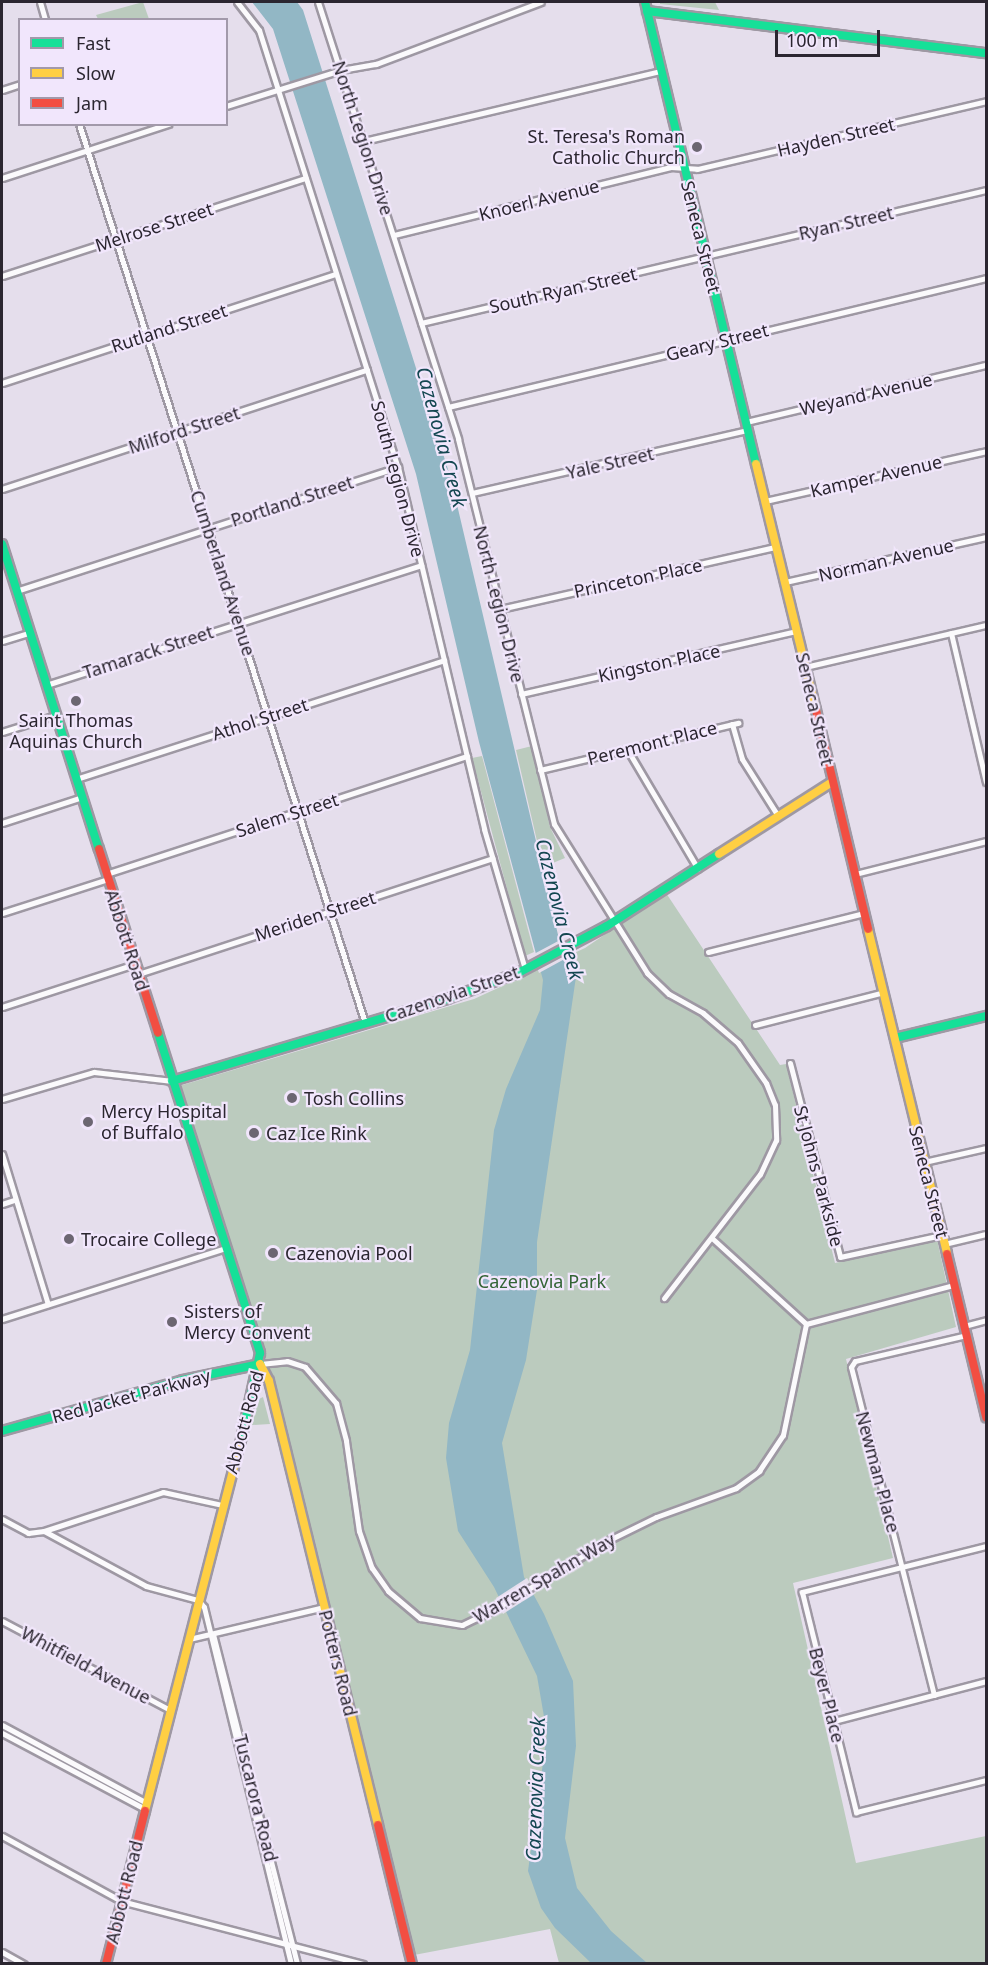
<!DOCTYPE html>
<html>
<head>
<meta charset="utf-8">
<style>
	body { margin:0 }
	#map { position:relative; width:988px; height:1965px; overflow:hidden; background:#e5deec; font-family:"Noto Sans",sans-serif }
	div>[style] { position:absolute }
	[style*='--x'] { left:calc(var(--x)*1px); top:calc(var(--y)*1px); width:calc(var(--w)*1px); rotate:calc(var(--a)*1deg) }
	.green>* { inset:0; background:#bbcbbe }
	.water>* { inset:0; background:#92b7c5 }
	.pier>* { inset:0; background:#e5deec }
	.roads { filter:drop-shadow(2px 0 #9e98a3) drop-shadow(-2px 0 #9e98a3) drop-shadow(0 2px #9e98a3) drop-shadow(0 -2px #9e98a3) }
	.street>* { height:5px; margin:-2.5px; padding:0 2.5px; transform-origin:2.5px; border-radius:2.5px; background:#fbfafc }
	.fast>* { height:8px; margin:-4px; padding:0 4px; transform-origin:4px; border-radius:4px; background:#16e098 }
	.slow>* { height:8px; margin:-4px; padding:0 4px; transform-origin:4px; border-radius:4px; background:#ffcf43 }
	.jam>* { height:8px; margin:-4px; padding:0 4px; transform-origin:4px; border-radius:4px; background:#f24e42 }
	.dots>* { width:16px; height:16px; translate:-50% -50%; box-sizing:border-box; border:3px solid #f1e6fc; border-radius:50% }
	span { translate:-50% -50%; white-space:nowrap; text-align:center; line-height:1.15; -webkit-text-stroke:4.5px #f1e6fc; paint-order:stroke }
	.poi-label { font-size:18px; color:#2b2630 }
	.right { translate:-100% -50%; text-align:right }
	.left { translate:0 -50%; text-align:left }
	.street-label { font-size:18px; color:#2b2630 }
	.park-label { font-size:18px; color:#336435 }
	.water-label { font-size:20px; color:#144751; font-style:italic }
	.frame { position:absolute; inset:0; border:3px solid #2b2630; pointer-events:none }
	.legend { position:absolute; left:18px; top:18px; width:210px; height:108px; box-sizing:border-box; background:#f1e6fc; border:2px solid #a299aa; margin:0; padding:8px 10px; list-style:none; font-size:18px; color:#2b2630 }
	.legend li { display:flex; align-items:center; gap:12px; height:30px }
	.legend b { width:30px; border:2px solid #a299aa }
	.scale { position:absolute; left:775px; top:30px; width:105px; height:27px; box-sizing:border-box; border:3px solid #2b2630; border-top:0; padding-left:8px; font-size:18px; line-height:21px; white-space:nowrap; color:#2b2630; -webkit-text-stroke:4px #f1e6fc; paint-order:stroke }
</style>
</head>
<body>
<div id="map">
	<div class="green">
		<i style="clip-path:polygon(143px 2px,149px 19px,98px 19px,96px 15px)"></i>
		<i style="clip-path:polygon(660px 2px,715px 2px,719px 10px,660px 4px)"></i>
		<i style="clip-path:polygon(532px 746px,550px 827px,565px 858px,543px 867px,516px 750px)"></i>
		<i style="clip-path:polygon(482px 756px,534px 952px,525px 956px,472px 758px)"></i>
		<i style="clip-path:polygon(666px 893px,780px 1065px,786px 1064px,835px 1263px,937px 1239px,956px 1327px,846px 1359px,893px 1558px,793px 1583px,856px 1863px,986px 1836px,986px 1963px,559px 1963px,550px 1929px,414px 1955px,262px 1351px,179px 1086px,474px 999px,585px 948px)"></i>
		<i style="clip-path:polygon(263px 1397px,270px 1424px,252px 1425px,259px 1399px)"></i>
	</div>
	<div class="water">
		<i style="clip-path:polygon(252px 2px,297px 2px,303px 10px,451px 479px,559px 939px,577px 970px,537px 1242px,537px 1290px,526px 1360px,502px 1443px,524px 1577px,544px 1614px,573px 1681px,576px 1746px,565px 1838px,577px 1888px,611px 1931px,647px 1963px,591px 1963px,555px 1928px,541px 1908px,528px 1871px,547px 1734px,537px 1676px,494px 1587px,458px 1531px,446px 1458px,449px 1423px,470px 1350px,494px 1130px,506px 1089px,540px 1010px,543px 980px,479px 742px,416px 474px,273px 29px)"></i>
	</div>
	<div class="pier">
		<i style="clip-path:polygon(562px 939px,572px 955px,539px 973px,532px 955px)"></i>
		<i style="clip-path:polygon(527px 1578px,536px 1593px,503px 1614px,496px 1598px)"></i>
	</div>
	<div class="roads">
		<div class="street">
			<i style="--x:40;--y:2;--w:19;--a:74"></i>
			<i style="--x:237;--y:2;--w:36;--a:52"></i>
			<i style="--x:259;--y:30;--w:459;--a:72.4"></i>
			<i style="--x:398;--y:467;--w:372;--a:76.6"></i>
			<i style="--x:484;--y:829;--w:146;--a:73.7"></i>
			<i style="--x:318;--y:2;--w:459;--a:72.2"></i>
			<i style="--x:458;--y:439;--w:397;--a:76"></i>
			<i style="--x:554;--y:824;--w:176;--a:58"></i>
			<i style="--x:647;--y:973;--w:30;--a:44"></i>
			<i style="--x:669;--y:994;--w:39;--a:29"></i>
			<i style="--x:703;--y:1013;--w:46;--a:40.6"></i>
			<i style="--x:738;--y:1043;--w:49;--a:55"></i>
			<i style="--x:766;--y:1083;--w:24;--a:68"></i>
			<i style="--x:775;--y:1105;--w:35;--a:88"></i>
			<i style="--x:776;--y:1140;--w:38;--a:115"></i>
			<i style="--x:760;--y:1174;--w:157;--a:127.7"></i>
			<i style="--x:2;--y:90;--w:19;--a:-18"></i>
			<i style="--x:226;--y:106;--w:121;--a:-17.4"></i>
			<i style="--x:341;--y:70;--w:36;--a:-10"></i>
			<i style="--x:376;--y:64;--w:176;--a:-20.6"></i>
			<i style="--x:79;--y:124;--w:943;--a:72.35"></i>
			<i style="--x:364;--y:141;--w:305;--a:-13.3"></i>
			<i style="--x:2;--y:178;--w:175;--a:-18"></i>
			<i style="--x:394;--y:235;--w:285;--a:-13.8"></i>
			<i style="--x:671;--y:167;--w:26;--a:4"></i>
			<i style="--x:697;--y:169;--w:297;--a:-13.2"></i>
			<i style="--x:2;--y:276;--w:319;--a:-17.9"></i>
			<i style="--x:421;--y:323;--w:580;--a:-13.25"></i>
			<i style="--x:2;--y:383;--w:351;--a:-18.1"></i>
			<i style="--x:448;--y:407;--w:553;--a:-13.48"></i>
			<i style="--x:746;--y:422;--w:247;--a:-13.4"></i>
			<i style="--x:2;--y:489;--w:384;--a:-18.1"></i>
			<i style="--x:472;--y:493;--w:283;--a:-12.9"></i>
			<i style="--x:765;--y:501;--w:227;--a:-12.7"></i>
			<i style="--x:785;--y:582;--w:206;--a:-12.6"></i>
			<i style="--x:16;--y:591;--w:402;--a:-18"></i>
			<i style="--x:500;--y:609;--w:283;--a:-12.7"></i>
			<i style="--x:951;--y:633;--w:153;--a:76.8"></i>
			<i style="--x:2;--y:641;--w:28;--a:-17"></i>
			<i style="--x:805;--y:667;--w:186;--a:-13.1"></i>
			<i style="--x:46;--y:685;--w:394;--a:-17.7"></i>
			<i style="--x:521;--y:694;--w:283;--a:-12.9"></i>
			<i style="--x:732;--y:724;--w:36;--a:74"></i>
			<i style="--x:742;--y:759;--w:67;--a:57.7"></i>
			<i style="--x:2;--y:732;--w:57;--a:-17.5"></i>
			<i style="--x:627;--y:749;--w:139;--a:59.4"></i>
			<i style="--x:540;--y:770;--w:204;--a:-13.4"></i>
			<i style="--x:76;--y:779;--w:387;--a:-17.9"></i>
			<i style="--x:2;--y:823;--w:84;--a:-18"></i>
			<i style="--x:106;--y:874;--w:380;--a:-18.1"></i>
			<i style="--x:855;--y:874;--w:135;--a:-14.1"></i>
			<i style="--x:2;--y:913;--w:111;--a:-17.8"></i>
			<i style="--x:708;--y:952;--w:161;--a:-14"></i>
			<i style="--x:138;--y:974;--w:373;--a:-18.1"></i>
			<i style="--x:2;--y:1007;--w:140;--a:-17.9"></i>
			<i style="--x:755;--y:1025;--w:133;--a:-14.3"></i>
			<i style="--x:790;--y:1063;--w:200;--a:75.5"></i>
			<i style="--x:840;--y:1257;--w:104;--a:-12.2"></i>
			<i style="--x:2;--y:1099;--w:96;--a:-16.4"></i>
			<i style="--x:94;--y:1072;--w:79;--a:6.6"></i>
			<i style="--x:2;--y:1154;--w:157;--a:73"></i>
			<i style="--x:924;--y:1162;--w:64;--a:-12.7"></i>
			<i style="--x:2;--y:1204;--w:13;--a:-18"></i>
			<i style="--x:713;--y:1239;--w:126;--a:42.4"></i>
			<i style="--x:944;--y:1244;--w:43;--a:-13.4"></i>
			<i style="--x:2;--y:1319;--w:235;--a:-17.6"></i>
			<i style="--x:806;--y:1324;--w:153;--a:-14.8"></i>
			<i style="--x:964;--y:1326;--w:23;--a:-15"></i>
			<i style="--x:260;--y:1364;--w:27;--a:-6"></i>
			<i style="--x:287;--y:1361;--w:19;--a:18"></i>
			<i style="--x:305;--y:1367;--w:48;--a:49.3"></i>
			<i style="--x:336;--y:1403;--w:39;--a:75"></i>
			<i style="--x:346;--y:1441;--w:91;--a:81.8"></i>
			<i style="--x:359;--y:1531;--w:39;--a:71"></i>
			<i style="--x:372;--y:1568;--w:28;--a:55"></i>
			<i style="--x:388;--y:1591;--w:42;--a:40.2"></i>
			<i style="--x:420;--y:1618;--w:43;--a:9.5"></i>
			<i style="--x:462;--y:1625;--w:39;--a:-26"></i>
			<i style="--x:497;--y:1608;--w:131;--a:-31.3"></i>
			<i style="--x:609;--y:1540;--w:52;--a:-26.1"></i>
			<i style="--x:656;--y:1517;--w:85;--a:-19.9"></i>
			<i style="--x:736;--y:1488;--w:29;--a:-36"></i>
			<i style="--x:759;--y:1471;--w:43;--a:-56.3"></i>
			<i style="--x:783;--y:1435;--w:113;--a:-78.3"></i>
			<i style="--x:2;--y:1519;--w:30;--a:28"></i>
			<i style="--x:28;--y:1533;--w:16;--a:-7"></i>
			<i style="--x:44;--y:1531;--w:116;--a:28.3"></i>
			<i style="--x:146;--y:1586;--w:54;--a:15.1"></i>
			<i style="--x:198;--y:1600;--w:9;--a:49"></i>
			<i style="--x:204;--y:1607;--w:367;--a:76.3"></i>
			<i style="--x:44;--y:1531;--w:125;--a:-18.1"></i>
			<i style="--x:163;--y:1492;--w:60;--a:12.4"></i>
			<i style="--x:986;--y:1546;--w:190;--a:166"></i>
			<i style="--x:802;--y:1592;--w:227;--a:76.2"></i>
			<i style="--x:856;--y:1812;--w:134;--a:-13.8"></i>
			<i style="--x:2;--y:1621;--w:190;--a:27.9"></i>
			<i style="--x:213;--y:1634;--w:341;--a:75.7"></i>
			<i style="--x:189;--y:1639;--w:139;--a:-13.3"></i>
			<i style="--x:934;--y:1695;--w:338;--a:-104.2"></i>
			<i style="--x:851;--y:1367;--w:7;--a:-56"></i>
			<i style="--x:855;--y:1361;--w:115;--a:-13.1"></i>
			<i style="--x:834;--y:1721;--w:157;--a:-14.7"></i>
			<i style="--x:2;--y:1725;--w:165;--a:28.3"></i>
			<i style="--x:2;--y:1733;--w:162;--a:28"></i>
			<i style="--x:2;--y:1836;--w:136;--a:28.6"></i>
			<i style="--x:121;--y:1901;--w:250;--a:14.6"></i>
			<i style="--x:2;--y:1952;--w:25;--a:29"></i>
		</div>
		<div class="fast">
			<i style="--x:645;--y:2;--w:475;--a:76.5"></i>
			<i style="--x:647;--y:11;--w:342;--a:7.1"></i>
			<i style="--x:2;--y:544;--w:320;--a:72.4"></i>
			<i style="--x:158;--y:1033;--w:336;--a:72.3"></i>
			<i style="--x:260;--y:1353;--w:89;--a:102.3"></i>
			<i style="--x:895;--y:1038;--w:94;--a:-13.6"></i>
			<i style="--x:172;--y:1081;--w:287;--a:-16.6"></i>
			<i style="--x:447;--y:999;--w:78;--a:-20.3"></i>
			<i style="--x:520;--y:972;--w:98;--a:-27.9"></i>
			<i style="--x:607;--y:926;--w:133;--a:-32.7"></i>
			<i style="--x:2;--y:1431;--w:188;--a:-15.7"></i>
			<i style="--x:183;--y:1380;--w:79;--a:-11.7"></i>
		</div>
		<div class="slow">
			<i style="--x:756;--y:464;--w:253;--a:76.3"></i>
			<i style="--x:719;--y:854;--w:134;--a:-32.5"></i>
			<i style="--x:868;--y:929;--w:334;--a:76.3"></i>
			<i style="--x:260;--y:1364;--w:19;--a:62"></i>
			<i style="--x:269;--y:1381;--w:457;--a:76.2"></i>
			<i style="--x:145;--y:1811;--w:383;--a:-75.5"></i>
		</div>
		<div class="jam">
			<i style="--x:816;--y:710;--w:225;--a:76.6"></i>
			<i style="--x:99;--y:849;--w:193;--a:72.2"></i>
			<i style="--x:947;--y:1254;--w:168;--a:76.5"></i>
			<i style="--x:378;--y:1825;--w:143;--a:76.3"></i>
			<i style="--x:106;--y:1964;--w:158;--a:-75.7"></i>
		</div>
	</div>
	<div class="dots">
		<i style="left:697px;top:147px;background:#6c6672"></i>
		<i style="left:76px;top:701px;background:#6c6672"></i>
		<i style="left:292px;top:1098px;background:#6c6672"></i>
		<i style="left:88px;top:1122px;background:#6c6672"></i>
		<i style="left:254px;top:1133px;background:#6c6672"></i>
		<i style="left:69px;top:1239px;background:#6c6672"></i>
		<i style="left:273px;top:1253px;background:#6c6672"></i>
		<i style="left:172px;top:1322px;background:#6c6672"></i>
	</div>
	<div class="poi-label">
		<span class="right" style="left:685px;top:147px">St. Teresa's Roman<br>Catholic Church</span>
		<span style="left:76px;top:731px">Saint Thomas<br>Aquinas Church</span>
		<span class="left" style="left:304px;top:1098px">Tosh Collins</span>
		<span class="left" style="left:101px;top:1122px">Mercy Hospital<br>of Buffalo</span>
		<span class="left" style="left:266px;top:1133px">Caz Ice Rink</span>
		<span class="left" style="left:81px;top:1239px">Trocaire College</span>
		<span class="left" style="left:285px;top:1253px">Cazenovia Pool</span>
		<span class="left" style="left:184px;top:1322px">Sisters of<br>Mercy Convent</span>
	</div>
	<div class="street-label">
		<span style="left:836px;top:137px;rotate:-13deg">Hayden Street</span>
		<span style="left:363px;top:138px;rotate:72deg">North Legion Drive</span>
		<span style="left:539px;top:200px;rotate:-14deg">Knoerl Avenue</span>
		<span style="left:846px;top:223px;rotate:-13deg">Ryan Street</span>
		<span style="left:154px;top:227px;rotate:-18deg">Melrose Street</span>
		<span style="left:701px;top:237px;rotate:76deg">Seneca Street</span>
		<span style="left:563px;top:290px;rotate:-13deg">South Ryan Street</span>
		<span style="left:169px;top:328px;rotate:-18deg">Rutland Street</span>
		<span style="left:717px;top:342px;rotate:-14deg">Geary Street</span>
		<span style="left:866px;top:394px;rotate:-13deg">Weyand Avenue</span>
		<span style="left:184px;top:430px;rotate:-18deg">Milford Street</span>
		<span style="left:610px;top:463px;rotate:-13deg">Yale Street</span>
		<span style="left:876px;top:476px;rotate:-13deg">Kamper Avenue</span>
		<span style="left:398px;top:479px;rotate:75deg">South Legion Drive</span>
		<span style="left:292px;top:501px;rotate:-18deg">Portland Street</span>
		<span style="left:886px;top:560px;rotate:-13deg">Norman Avenue</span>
		<span style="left:223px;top:573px;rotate:72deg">Cumberland Avenue</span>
		<span style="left:638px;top:578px;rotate:-12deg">Princeton Place</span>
		<span style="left:499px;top:604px;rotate:76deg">North Legion Drive</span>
		<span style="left:148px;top:652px;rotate:-18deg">Tamarack Street</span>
		<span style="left:659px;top:663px;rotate:-12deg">Kingston Place</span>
		<span style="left:815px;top:709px;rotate:77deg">Seneca Street</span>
		<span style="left:260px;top:719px;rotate:-18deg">Athol Street</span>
		<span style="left:652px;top:743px;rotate:-14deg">Peremont Place</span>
		<span style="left:287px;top:815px;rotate:-18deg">Salem Street</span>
		<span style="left:315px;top:916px;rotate:-18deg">Meriden Street</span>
		<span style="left:127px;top:940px;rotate:72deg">Abbott Road</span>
		<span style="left:452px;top:994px;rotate:-19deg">Cazenovia Street</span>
		<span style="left:819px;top:1176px;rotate:75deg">St Johns Parkside</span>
		<span style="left:929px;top:1182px;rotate:76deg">Seneca Street</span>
		<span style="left:131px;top:1396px;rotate:-15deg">Red Jacket Parkway</span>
		<span style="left:244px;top:1422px;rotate:-75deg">Abbott Road</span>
		<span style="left:878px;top:1472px;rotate:75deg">Newman Place</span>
		<span style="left:544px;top:1578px;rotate:-30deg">Warren Spahn Way</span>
		<span style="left:338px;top:1663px;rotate:76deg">Potters Road</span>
		<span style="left:86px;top:1665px;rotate:28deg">Whitfield Avenue</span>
		<span style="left:827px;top:1695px;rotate:76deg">Beyer Place</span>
		<span style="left:256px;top:1798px;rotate:76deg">Tuscarora Road</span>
		<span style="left:124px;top:1892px;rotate:-76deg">Abbott Road</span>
	</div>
	<div class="park-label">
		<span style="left:542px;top:1281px">Cazenovia Park</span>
	</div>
	<div class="water-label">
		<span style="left:442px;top:437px;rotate:75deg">Cazenovia Creek</span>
		<span style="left:560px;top:909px;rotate:76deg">Cazenovia Creek</span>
		<span style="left:535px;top:1789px;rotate:-88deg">Cazenovia Creek</span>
	</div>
	<div class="frame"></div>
	<ul class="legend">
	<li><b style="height:8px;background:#16e098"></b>Fast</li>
	<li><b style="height:8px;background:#ffcf43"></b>Slow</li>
	<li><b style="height:8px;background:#f24e42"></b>Jam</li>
	</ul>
	<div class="scale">100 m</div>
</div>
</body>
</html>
